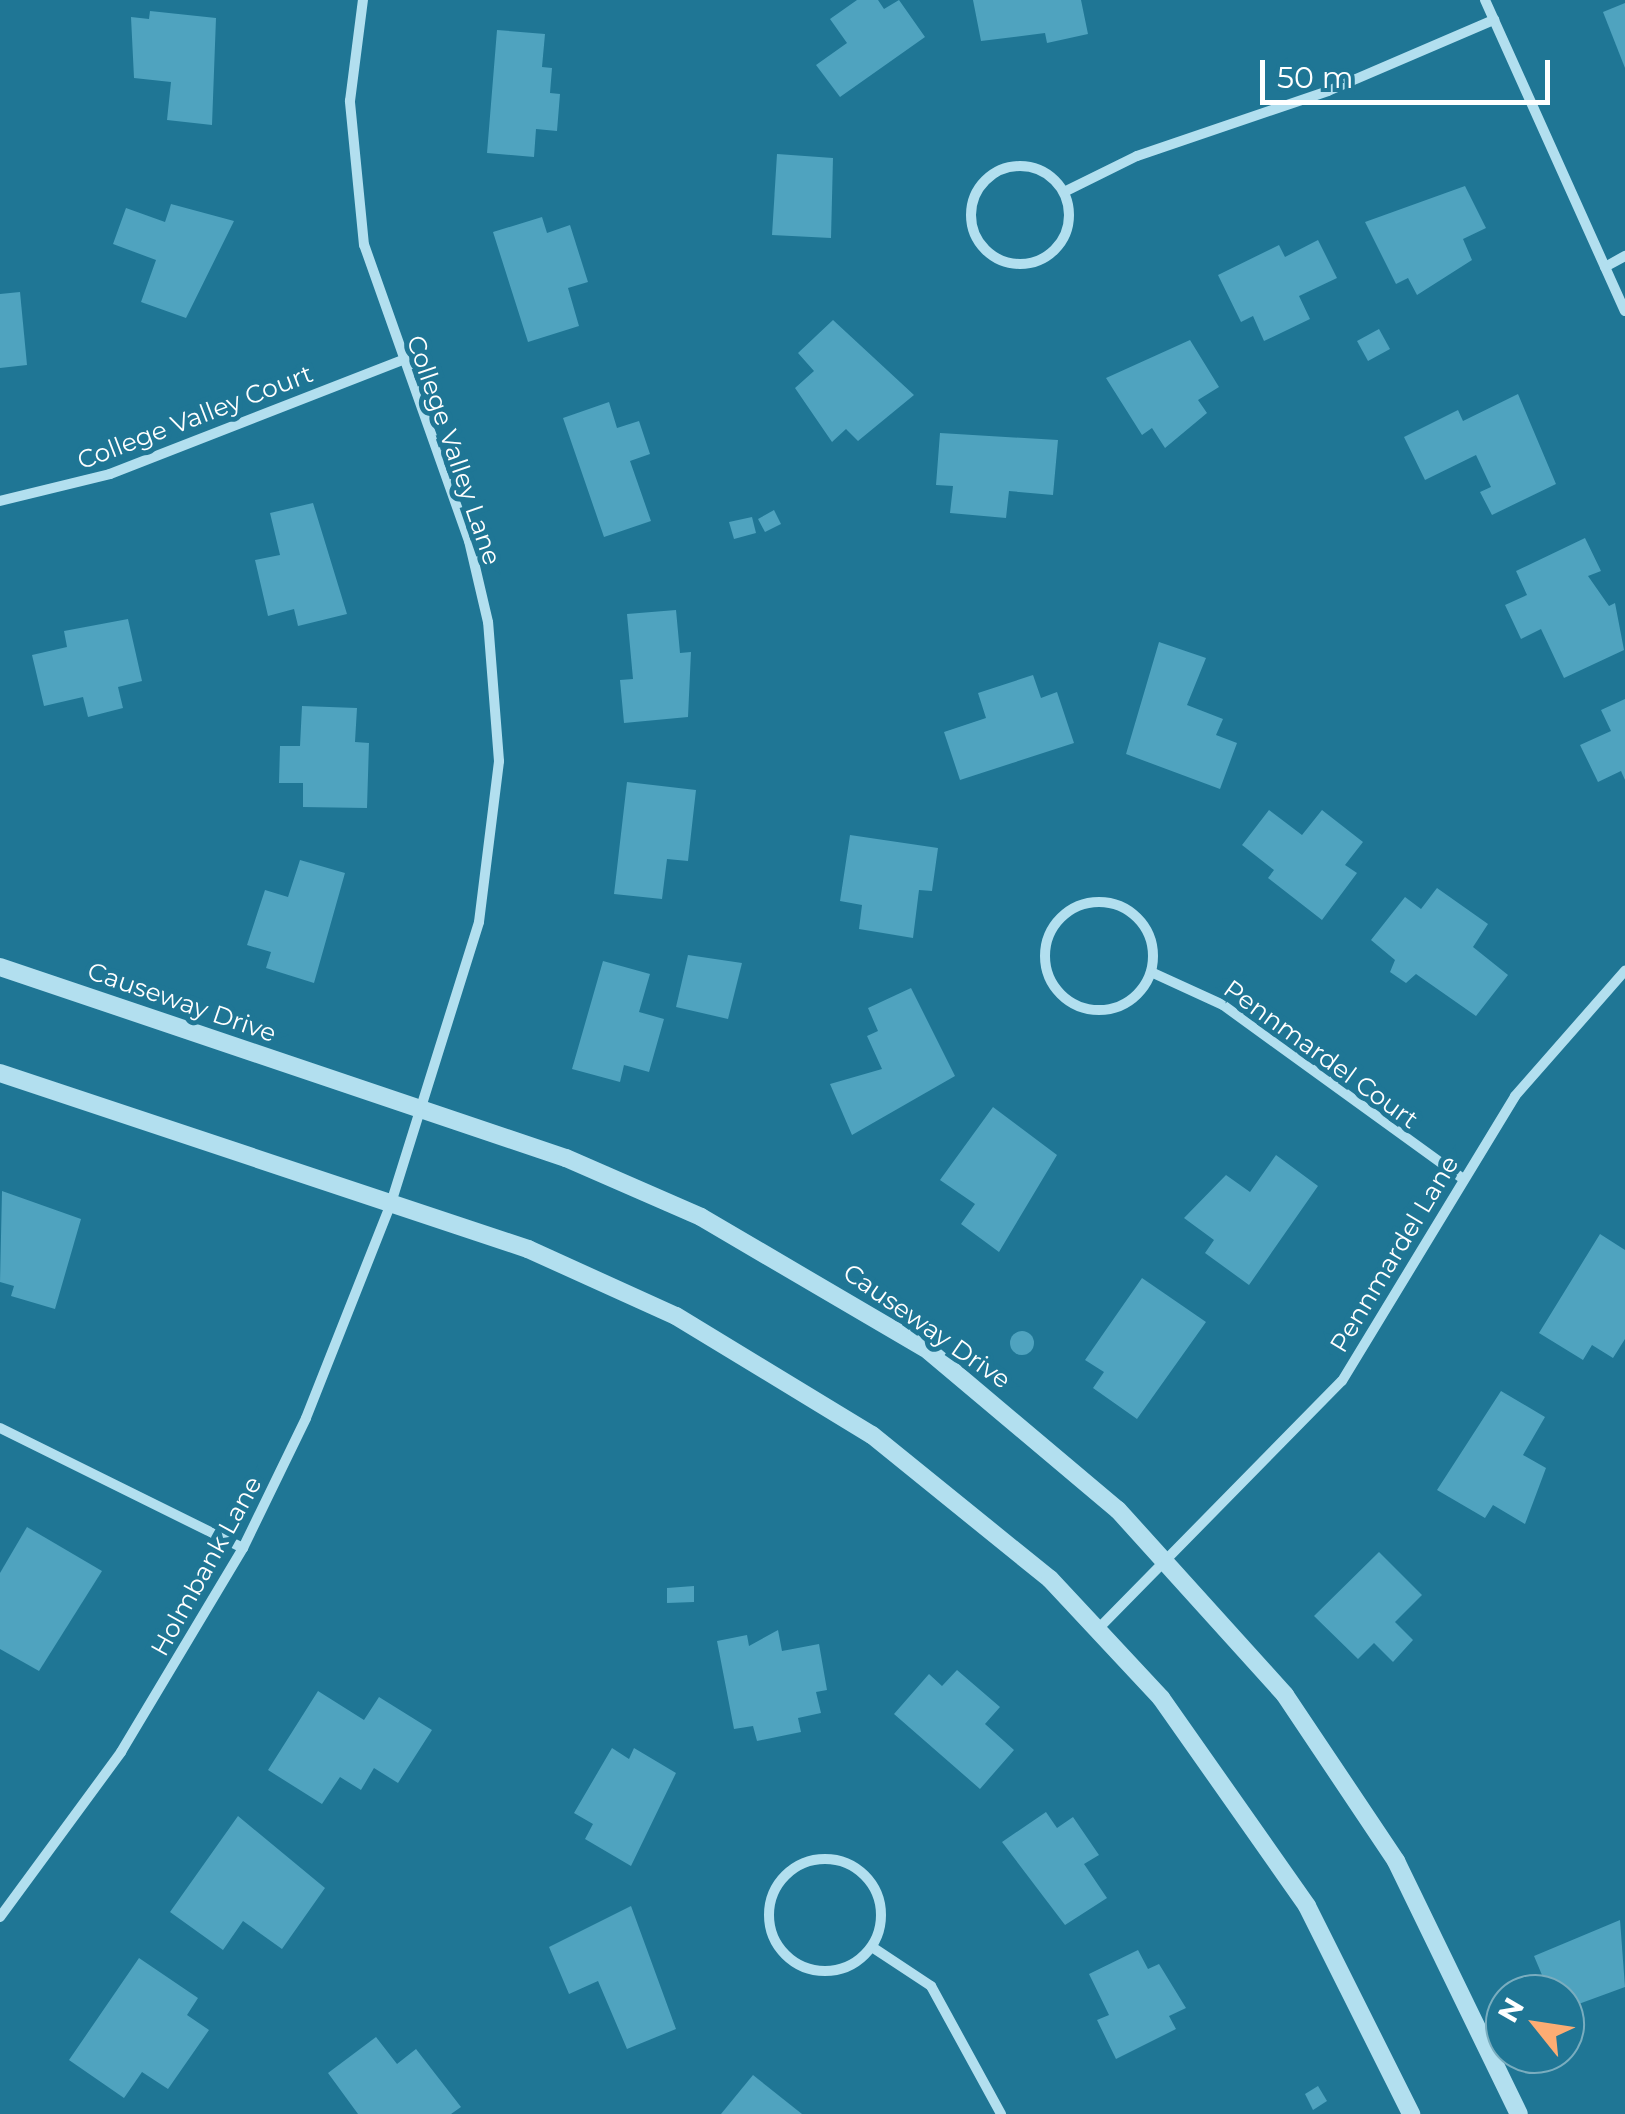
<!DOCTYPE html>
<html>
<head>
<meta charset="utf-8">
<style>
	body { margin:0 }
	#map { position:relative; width:1625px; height:2114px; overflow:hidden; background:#1f7695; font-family:Montserrat,sans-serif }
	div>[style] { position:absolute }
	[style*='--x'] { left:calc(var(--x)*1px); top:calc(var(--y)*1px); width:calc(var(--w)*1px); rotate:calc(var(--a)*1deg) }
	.building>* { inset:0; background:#4fa3bf }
	.round { border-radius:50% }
	.minor>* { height:10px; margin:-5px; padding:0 5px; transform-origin:5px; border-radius:5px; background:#b2dfef }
	.minor>.ring { margin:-5px; padding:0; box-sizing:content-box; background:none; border:10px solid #b2dfef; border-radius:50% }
	.tertiary>* { height:18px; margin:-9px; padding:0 9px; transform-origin:9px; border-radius:9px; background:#b2dfef }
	span { translate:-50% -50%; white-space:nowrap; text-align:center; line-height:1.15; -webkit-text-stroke:10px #1f7695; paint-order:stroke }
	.street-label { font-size:25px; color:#fff }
	.north { position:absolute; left:1485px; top:1974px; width:100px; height:100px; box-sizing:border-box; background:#1f7695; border:2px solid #79adbf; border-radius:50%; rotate:300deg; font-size:28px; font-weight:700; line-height:40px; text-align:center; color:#fff }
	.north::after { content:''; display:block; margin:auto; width:35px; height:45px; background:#fcac73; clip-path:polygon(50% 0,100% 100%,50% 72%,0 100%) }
	.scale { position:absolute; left:1260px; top:60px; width:290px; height:45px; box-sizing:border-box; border:5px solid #fff; border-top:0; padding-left:12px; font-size:30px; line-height:35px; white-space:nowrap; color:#fff; -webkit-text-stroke:8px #1f7695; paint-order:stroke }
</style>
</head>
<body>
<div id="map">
	<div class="building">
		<i style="clip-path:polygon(857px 0,878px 0,884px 9px,899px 0,925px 37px,840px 97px,816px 65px,847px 43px,830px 19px)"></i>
		<i style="clip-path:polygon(973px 0,1081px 0,1088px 34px,1047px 43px,1045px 33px,981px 41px)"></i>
		<i style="clip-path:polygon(1625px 3px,1625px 68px,1603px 12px)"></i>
		<i style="clip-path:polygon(150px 11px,216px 18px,212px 125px,167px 120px,171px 82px,134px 78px,131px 17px,149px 19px)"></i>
		<i style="clip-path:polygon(497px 30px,545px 34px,542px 67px,552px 68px,550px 93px,560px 94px,557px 131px,536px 129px,534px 157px,487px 153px)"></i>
		<i style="clip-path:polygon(777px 154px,833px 158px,831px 238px,772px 235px)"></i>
		<i style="clip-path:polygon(1465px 186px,1486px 228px,1463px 239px,1472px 260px,1417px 295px,1408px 278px,1396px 284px,1365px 222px)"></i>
		<i style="clip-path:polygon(171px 204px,234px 221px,186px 318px,141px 302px,156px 260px,113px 244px,126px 208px,165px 222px)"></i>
		<i style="clip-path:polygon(542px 217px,547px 233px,570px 225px,588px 282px,568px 288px,579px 326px,528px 342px,493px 232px)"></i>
		<i style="clip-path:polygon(1318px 240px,1337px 278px,1299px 296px,1310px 319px,1264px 341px,1253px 316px,1241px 322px,1218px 275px,1279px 245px,1285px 257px)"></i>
		<i style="clip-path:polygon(20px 292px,27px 365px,0 368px,0 294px)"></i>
		<i style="clip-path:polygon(833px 320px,914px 395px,858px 441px,846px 429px,832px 442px,795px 388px,814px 371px,798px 353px)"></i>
		<i style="clip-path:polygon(1379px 329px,1390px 349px,1368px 361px,1357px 341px)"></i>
		<i style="clip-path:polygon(1190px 340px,1219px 387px,1198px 400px,1207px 413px,1165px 448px,1152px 428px,1142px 435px,1106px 378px)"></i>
		<i style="clip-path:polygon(1518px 394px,1556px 484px,1492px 515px,1480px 492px,1491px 487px,1476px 455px,1425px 480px,1404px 437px,1458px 410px,1463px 421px)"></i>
		<i style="clip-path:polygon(609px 402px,617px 428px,639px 421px,650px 454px,630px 461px,651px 521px,604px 537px,563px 418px)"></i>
		<i style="clip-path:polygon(940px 433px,1058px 440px,1053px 495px,1009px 491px,1006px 518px,950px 513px,953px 486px,936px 485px)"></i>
		<i style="clip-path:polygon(313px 503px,347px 614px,298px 626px,294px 609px,268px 616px,255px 560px,280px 555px,270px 513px)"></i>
		<i style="clip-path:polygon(774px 510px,781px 524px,765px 532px,758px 519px)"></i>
		<i style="clip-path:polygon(752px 517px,756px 533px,734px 539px,729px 522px)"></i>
		<i style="clip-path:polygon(1585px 538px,1601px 571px,1588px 576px,1609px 606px,1615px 603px,1624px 650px,1564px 678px,1541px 629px,1521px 639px,1505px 605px,1527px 595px,1516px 571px)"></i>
		<i style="clip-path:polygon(676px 610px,680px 653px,691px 652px,688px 717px,624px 723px,620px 680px,633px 679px,627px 614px)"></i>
		<i style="clip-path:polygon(128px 619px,142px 681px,118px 687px,123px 708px,88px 717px,83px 697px,44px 706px,32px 655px,67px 647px,64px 631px)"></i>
		<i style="clip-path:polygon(1159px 642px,1206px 658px,1187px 705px,1223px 719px,1216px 735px,1237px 743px,1220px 789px,1126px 754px)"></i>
		<i style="clip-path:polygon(1033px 675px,1041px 698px,1057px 692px,1074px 743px,960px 780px,944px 732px,986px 718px,978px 693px)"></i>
		<i style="clip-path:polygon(1625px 699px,1625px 780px,1621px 771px,1598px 782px,1580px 745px,1611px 731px,1601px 710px)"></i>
		<i style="clip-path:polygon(302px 706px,357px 708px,355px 742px,369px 743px,367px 808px,303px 807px,303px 783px,279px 783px,280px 746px,300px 746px)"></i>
		<i style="clip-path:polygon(627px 782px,696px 790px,688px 861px,667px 859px,662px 899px,614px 894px)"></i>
		<i style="clip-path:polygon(1269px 810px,1302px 835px,1322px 810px,1363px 842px,1345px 865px,1357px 873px,1322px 920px,1268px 878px,1274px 870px,1242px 845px)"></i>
		<i style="clip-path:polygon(850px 835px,938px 848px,932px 891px,919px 890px,913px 938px,859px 929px,862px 905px,840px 901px)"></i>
		<i style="clip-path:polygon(300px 860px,345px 873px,314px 983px,266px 968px,271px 952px,247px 945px,265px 890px,288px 897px)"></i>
		<i style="clip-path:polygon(1437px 888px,1488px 924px,1473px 947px,1508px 975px,1476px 1016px,1416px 974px,1406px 983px,1390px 972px,1395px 960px,1371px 940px,1405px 897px,1421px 909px)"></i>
		<i style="clip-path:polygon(688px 955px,742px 963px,728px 1019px,676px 1007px)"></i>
		<i style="clip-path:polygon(603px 961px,650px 974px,639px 1012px,664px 1019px,649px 1072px,624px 1065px,620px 1082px,572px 1069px)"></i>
		<i style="clip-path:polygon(911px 988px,955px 1076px,852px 1135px,830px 1084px,882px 1069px,867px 1036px,878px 1031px,868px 1008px)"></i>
		<i style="clip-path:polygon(993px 1107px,1057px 1155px,999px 1252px,961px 1224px,975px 1204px,940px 1180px)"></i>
		<i style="clip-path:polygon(1276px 1155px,1318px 1186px,1249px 1285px,1205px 1253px,1214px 1240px,1184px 1218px,1226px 1175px,1250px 1192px)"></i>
		<i style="clip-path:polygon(2px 1191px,81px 1219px,55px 1309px,11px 1296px,14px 1286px,0 1282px)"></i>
		<i style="clip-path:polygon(1600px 1234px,1625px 1250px,1625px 1339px,1613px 1358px,1592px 1345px,1583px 1360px,1539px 1333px)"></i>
		<i style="clip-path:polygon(1142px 1278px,1206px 1322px,1137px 1419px,1093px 1388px,1104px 1372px,1085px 1360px)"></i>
		<i class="round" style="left:1010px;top:1331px;width:24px;height:24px"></i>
		<i style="clip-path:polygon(1501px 1391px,1545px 1417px,1523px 1455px,1546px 1468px,1525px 1524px,1493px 1505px,1485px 1518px,1437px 1490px)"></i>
		<i style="clip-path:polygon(27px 1527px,102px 1571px,39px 1671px,0 1649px,0 1573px)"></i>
		<i style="clip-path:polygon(1379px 1552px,1422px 1595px,1395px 1622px,1413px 1640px,1393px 1662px,1374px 1643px,1358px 1659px,1314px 1616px)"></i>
		<i style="clip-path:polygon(694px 1586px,694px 1602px,667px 1603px,667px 1588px)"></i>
		<i style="clip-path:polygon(778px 1630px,782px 1651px,819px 1644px,827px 1690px,816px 1692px,821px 1713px,798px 1718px,801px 1732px,757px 1741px,753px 1726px,734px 1729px,717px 1641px,747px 1635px,749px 1646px)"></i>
		<i style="clip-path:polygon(957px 1670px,1000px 1707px,985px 1724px,1014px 1750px,980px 1789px,894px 1714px,929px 1674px,942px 1686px)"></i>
		<i style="clip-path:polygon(318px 1691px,364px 1720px,379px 1697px,432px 1730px,398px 1783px,374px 1768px,361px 1790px,340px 1777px,322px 1804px,268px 1770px)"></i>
		<i style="clip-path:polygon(612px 1748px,629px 1759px,634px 1748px,676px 1773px,631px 1866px,585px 1839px,593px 1824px,574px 1813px)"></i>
		<i style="clip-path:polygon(1046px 1812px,1057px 1828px,1073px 1817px,1099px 1855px,1084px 1864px,1107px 1898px,1065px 1925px,1002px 1842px)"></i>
		<i style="clip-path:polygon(238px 1816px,325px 1888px,282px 1949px,243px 1921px,223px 1950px,170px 1912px)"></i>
		<i style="clip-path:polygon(631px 1906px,676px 2029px,627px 2049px,598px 1981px,569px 1994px,549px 1947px)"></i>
		<i style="clip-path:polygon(1620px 1920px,1625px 1987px,1565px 2009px,1565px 1994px,1550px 1994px,1534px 1956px)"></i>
		<i style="clip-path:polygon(1138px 1950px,1148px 1969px,1159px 1964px,1186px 2008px,1169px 2016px,1176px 2029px,1116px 2059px,1097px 2020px,1109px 2015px,1089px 1974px)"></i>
		<i style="clip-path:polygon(139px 1958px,198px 1998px,187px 2015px,209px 2030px,168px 2089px,142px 2072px,124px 2098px,69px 2060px)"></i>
		<i style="clip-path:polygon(376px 2037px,397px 2064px,416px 2049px,461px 2107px,451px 2114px,358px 2114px,328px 2073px)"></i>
		<i style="clip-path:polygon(753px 2075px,802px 2114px,721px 2114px)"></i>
		<i style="clip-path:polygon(1318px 2086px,1327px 2101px,1313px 2110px,1305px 2094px)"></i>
	</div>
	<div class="minor">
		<i style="--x:1485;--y:0;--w:341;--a:65.8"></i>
		<i class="ring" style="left:971px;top:166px;width:88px;height:88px"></i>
		<i style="--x:1064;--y:192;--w:81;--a:-26.3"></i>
		<i style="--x:1137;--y:156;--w:202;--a:-18.8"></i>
		<i style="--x:1328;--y:91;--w:181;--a:-23.2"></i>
		<i style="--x:1605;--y:267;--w:23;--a:-29"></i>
		<i style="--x:0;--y:501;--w:113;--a:-13.8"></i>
		<i style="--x:110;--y:474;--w:313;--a:-21.3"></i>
		<i class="ring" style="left:1045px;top:902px;width:98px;height:98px"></i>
		<i style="--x:1151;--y:972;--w:79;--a:24.6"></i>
		<i style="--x:1223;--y:1005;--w:295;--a:35.9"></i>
		<i style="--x:0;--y:1428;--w:271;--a:26.3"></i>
		<i style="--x:1097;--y:1630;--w:349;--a:-45.5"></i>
		<i style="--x:1342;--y:1381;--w:333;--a:-58.7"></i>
		<i style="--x:1515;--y:1096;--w:167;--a:-48.7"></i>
		<i class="ring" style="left:769px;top:1859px;width:102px;height:102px"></i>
		<i style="--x:0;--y:1917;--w:205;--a:-53.7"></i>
		<i style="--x:121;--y:1752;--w:238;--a:-59.1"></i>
		<i style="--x:243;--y:1548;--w:144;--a:-64.1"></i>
		<i style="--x:306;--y:1418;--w:231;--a:-68.4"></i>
		<i style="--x:391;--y:1203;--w:294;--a:-72.6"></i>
		<i style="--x:479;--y:922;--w:162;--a:-82.9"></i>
		<i style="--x:499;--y:761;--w:139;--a:-94.5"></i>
		<i style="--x:488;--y:622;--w:83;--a:-103.2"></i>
		<i style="--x:469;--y:541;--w:314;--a:-109.5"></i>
		<i style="--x:364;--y:245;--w:145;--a:-95.6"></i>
		<i style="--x:350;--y:101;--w:102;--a:-82.7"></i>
		<i style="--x:872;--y:1947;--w:71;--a:33.5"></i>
		<i style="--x:931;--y:1986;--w:146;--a:61.3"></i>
	</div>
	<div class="tertiary">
		<i style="--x:0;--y:967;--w:597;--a:18.65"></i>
		<i style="--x:566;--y:1158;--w:147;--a:23.6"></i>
		<i style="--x:701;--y:1217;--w:264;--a:30.4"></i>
		<i style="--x:929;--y:1351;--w:247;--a:40.1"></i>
		<i style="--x:1118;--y:1510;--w:249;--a:47.9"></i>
		<i style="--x:1285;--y:1695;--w:200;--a:56.2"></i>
		<i style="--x:1396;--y:1861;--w:281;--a:64.1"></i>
		<i style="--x:0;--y:1073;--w:557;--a:18.43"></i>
		<i style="--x:528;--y:1249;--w:162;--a:24.4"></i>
		<i style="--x:676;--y:1316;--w:229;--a:31.3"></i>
		<i style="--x:872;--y:1435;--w:229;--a:39"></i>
		<i style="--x:1050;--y:1579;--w:163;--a:47"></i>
		<i style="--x:1161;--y:1698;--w:254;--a:54.9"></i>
		<i style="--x:1307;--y:1906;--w:233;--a:63.4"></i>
	</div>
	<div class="street-label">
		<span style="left:195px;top:417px;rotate:-21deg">College Valley Court</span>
		<span style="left:454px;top:450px;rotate:71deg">College Valley Lane</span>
		<span style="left:182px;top:1002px;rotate:19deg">Causeway Drive</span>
		<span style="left:1321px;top:1054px;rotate:36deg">Pennmardel Court</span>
		<span style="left:1394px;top:1254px;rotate:-59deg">Pennmardel Lane</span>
		<span style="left:927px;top:1326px;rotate:35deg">Causeway Drive</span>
		<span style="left:206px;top:1566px;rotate:-61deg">Holmbank Lane</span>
	</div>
	<div class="north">N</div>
	<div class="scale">50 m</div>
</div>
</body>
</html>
